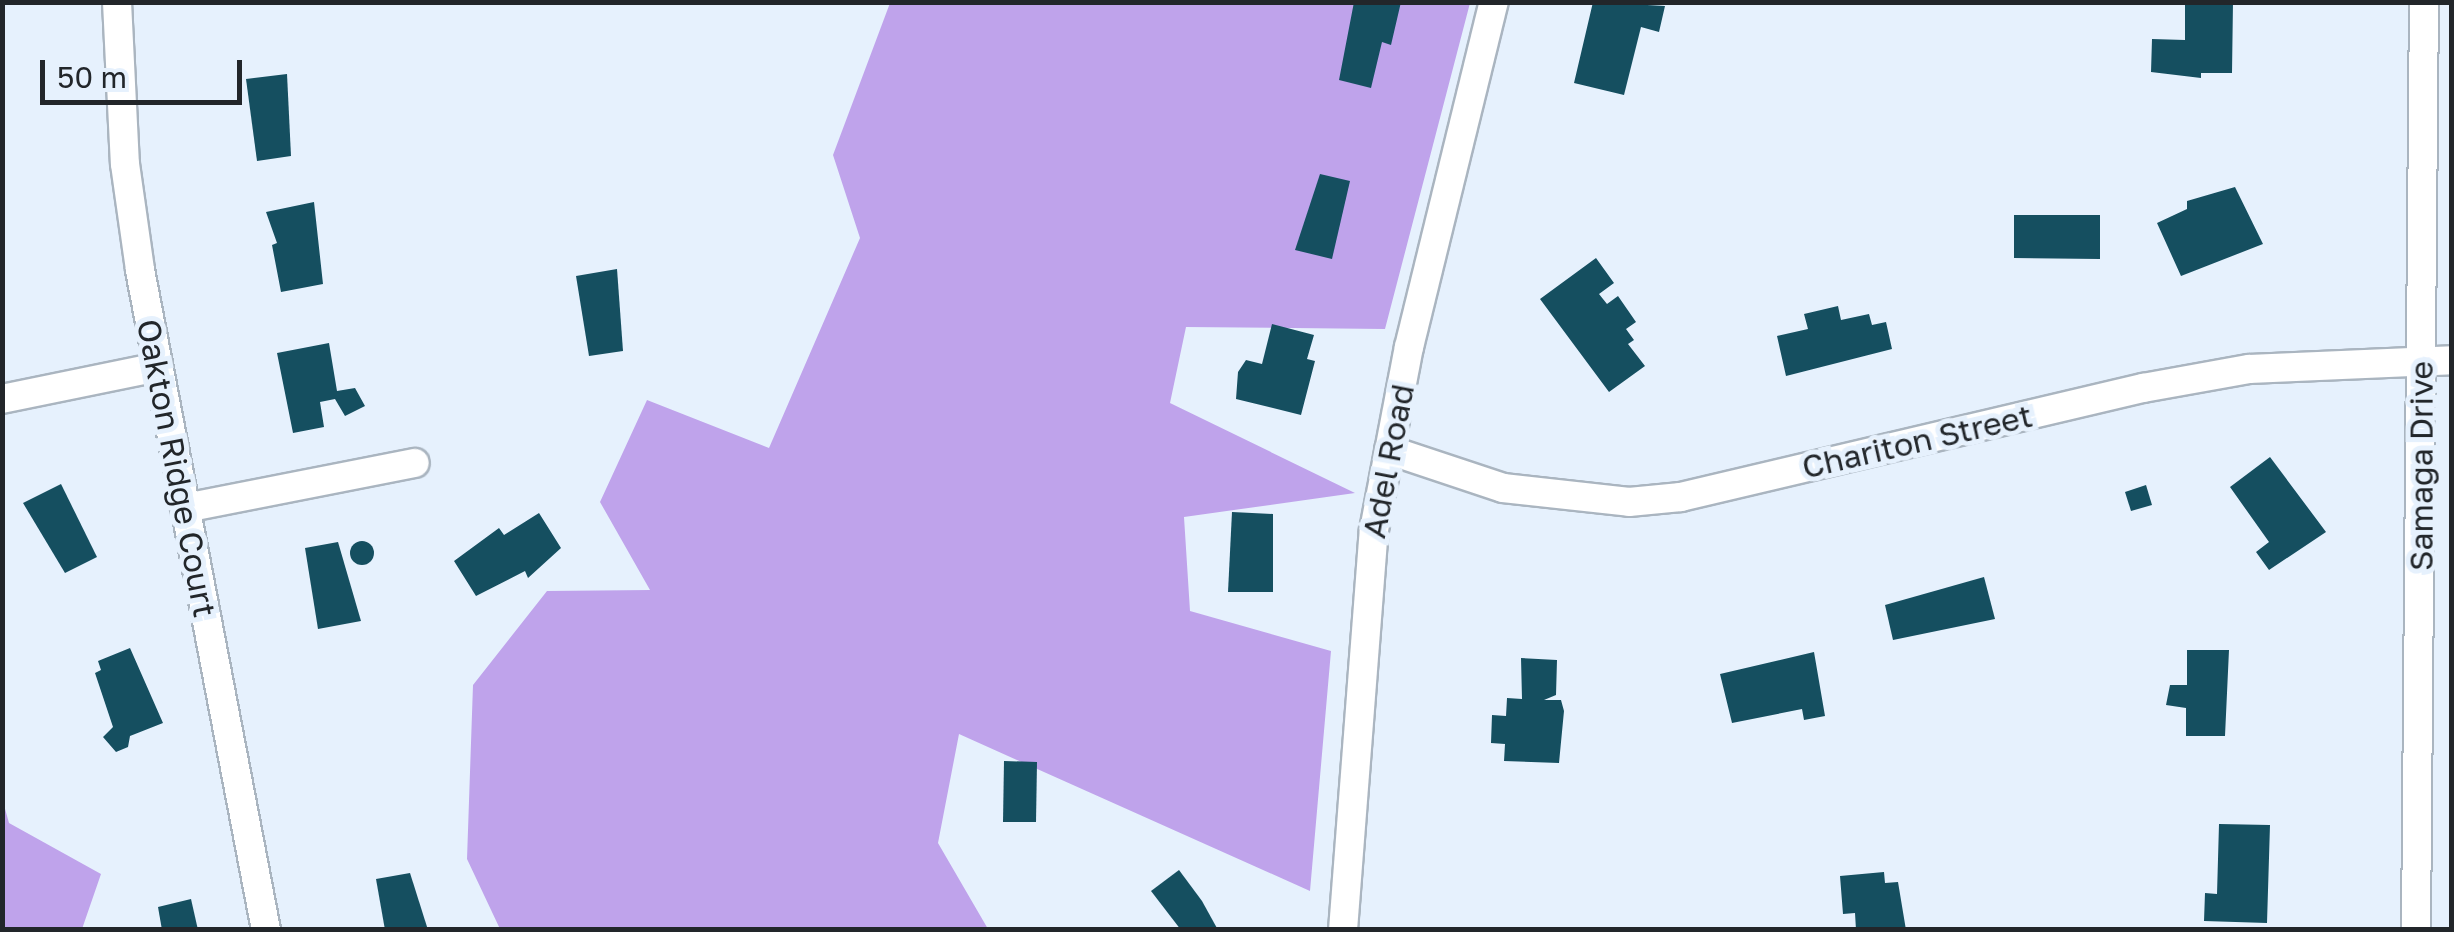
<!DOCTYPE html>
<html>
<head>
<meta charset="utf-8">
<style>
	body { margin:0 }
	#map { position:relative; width:2454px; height:932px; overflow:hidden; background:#e6f1fd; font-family:"Golos Text",sans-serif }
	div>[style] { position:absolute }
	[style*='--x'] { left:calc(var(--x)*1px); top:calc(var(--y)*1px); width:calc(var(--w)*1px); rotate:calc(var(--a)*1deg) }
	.forest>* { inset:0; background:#bfa3eb }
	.building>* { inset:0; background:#154f60 }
	.round { border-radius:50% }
	.roads { filter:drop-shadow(2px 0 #aab5c0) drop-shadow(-2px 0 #aab5c0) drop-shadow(0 2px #aab5c0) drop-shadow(0 -2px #aab5c0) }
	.minor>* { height:28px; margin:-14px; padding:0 14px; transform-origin:14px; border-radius:14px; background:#fff }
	span { translate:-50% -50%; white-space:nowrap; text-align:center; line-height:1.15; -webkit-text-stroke:10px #e6f1fd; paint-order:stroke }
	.street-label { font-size:32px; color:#22262a }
	.frame { position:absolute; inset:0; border:5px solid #22262a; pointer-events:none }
	.scale { position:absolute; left:40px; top:60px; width:202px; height:45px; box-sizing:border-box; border:5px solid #22262a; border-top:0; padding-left:12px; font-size:30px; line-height:35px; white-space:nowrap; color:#22262a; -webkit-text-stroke:8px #e6f1fd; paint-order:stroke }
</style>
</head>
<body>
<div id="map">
	<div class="forest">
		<i style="clip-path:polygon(890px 3px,1470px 3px,1385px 329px,1186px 327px,1170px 403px,1355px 493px,1184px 517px,1190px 611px,1331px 651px,1310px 891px,959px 734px,938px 843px,988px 929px,500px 929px,467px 859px,473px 685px,547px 591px,650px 590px,600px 502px,647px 400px,769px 448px,860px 238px,833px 155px)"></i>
		<i style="clip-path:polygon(2px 798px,9px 823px,101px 874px,82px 929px,3px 929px)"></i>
	</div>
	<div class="building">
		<i style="clip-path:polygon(1354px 2px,1401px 2px,1391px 45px,1382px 42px,1371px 88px,1339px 80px)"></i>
		<i style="clip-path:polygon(1593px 2px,1665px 6px,1659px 32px,1641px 27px,1624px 95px,1574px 83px)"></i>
		<i style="clip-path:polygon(2185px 2px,2233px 2px,2232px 73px,2201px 73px,2201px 78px,2151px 72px,2152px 39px,2185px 40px)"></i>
		<i style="clip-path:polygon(287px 74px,291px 156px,257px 161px,246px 79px)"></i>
		<i style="clip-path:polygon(1320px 174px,1350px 181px,1332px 259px,1295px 250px)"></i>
		<i style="clip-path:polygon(2235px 187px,2263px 244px,2181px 276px,2157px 223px,2187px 209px,2187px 201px)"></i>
		<i style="clip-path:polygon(314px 202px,323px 284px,281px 292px,272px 245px,277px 243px,266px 212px)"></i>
		<i style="clip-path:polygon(2014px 215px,2100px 215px,2100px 259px,2014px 258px)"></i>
		<i style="clip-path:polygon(1596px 258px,1614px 283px,1599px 294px,1607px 304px,1618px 296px,1636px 322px,1626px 329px,1634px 340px,1628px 344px,1645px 366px,1609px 392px,1540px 299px)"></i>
		<i style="clip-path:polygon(617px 269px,623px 351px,589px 356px,576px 276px)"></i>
		<i style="clip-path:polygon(1838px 306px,1841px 320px,1869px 314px,1872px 325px,1886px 322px,1892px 349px,1786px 376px,1777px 336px,1808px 329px,1804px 314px)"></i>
		<i style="clip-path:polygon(1272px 324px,1314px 335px,1307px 359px,1315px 361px,1301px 415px,1236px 399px,1238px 372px,1246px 360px,1262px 364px)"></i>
		<i style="clip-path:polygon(329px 343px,337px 391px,355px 388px,365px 406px,345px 416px,335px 399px,320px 402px,324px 427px,293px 433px,277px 353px)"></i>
		<i style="clip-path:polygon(2270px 457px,2326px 532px,2269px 570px,2256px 552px,2269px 542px,2230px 487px)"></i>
		<i style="clip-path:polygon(61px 484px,97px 557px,65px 573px,23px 503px)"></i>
		<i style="clip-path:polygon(2146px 485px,2152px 505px,2131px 511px,2125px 492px)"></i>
		<i style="clip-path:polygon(1232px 512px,1273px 514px,1273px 592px,1228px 592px)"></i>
		<i style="clip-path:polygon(539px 513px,561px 548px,528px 578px,525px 571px,476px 596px,454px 561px,499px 528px,504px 535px)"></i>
		<i class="round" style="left:350px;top:541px;width:24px;height:24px"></i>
		<i style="clip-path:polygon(338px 542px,361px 621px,318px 629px,305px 548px)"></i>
		<i style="clip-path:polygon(1984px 577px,1995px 619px,1893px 640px,1885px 605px)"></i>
		<i style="clip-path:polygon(130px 648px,163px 723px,130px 736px,128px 747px,116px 752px,103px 737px,113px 727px,95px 673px,101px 670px,98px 661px)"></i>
		<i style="clip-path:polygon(2187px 650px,2229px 650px,2225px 736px,2186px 736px,2186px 708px,2166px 705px,2170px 685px,2187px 685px)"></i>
		<i style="clip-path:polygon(1814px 652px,1825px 716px,1804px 720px,1802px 709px,1732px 723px,1720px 674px)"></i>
		<i style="clip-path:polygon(1521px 658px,1557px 660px,1556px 695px,1544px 700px,1561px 700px,1564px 711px,1559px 763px,1504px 761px,1505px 744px,1491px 743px,1492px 715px,1506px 716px,1507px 698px,1522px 699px)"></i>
		<i style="clip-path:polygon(1004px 761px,1037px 762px,1036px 822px,1003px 822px)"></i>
		<i style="clip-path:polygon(2219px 824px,2270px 825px,2267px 923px,2204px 921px,2205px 893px,2217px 894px)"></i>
		<i style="clip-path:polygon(1179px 870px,1202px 901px,1218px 930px,1181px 930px,1151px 891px)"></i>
		<i style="clip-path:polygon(1884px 872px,1885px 883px,1898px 882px,1906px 930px,1856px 930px,1855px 913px,1843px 914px,1840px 876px)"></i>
		<i style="clip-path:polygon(410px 873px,428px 930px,385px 930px,376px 879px)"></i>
		<i style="clip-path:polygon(191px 899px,198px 930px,162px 930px,158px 907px)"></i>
	</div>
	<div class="roads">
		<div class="minor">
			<i style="--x:117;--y:2;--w:162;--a:87.2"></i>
			<i style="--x:125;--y:164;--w:107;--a:81.9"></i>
			<i style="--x:140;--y:270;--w:672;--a:79.19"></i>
			<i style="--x:2;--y:399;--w:159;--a:-11.6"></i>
			<i style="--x:1389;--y:450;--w:120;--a:18.4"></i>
			<i style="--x:1503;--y:488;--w:127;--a:6.3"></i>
			<i style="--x:1629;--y:502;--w:52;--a:-5.5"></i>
			<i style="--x:1681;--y:497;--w:475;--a:-13.3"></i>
			<i style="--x:2143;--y:388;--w:108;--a:-10.2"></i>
			<i style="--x:2249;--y:369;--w:203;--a:-2.5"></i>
			<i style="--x:185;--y:508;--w:234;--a:-11.1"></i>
			<i style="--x:1343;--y:930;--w:401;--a:-85.6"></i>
			<i style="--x:1374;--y:530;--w:186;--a:-79.2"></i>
			<i style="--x:1409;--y:347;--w:355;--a:-76.2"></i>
			<i style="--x:2416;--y:930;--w:928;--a:-89.51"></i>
		</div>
	</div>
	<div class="street-label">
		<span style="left:1917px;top:441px;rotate:-13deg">Chariton Street</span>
		<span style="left:1388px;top:461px;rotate:-79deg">Adel Road</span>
		<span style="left:2421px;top:466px;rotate:-90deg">Samaga Drive</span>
		<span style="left:177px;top:468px;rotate:79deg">Oakton Ridge Court</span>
	</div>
	<div class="frame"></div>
	<div class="scale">50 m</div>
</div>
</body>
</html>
